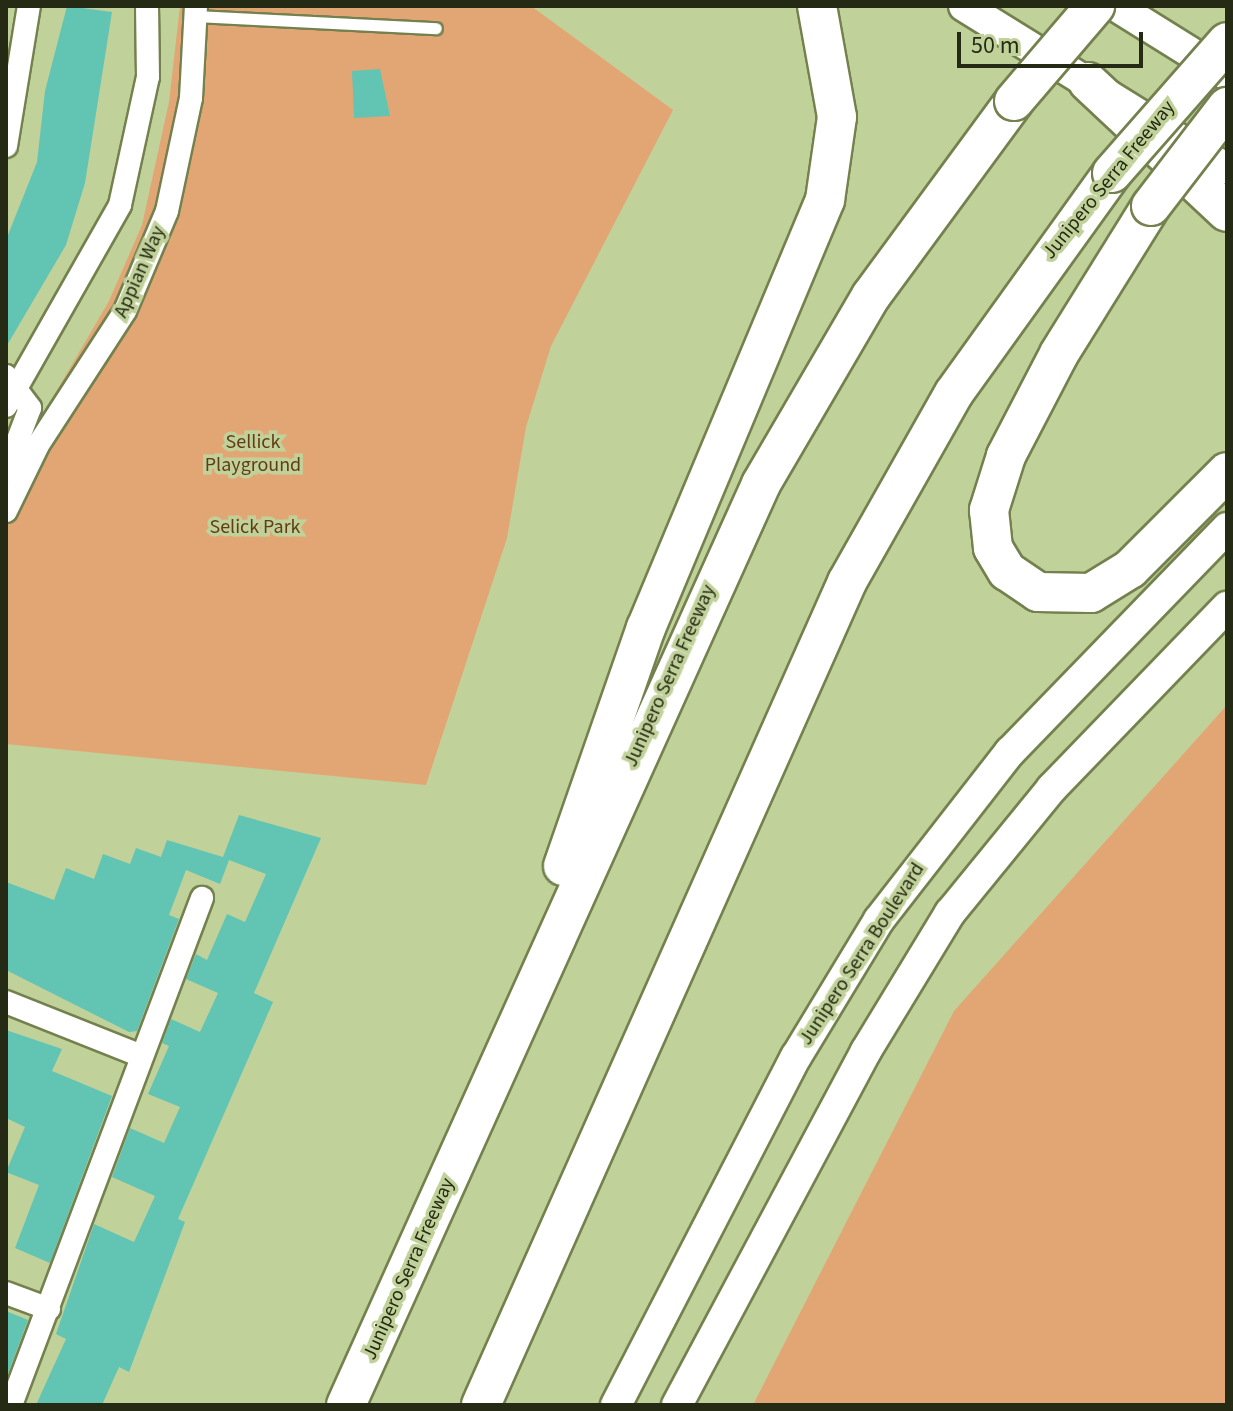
<!DOCTYPE html>
<html>
<head>
<meta charset="utf-8">
<style>
	body { margin:0 }
	#map { position:relative; width:1233px; height:1411px; overflow:hidden; background:#c1d19a; font-family:"Source Sans 3",sans-serif }
	div>[style] { position:absolute }
	[style*='--x'] { left:calc(var(--x)*1px); top:calc(var(--y)*1px); width:calc(var(--w)*1px); rotate:calc(var(--a)*1deg) }
	.green>* { inset:0; background:#e2a674 }
	.building>* { inset:0; background:#62c4b3 }
	.roads { filter:drop-shadow(2px 0 #74814e) drop-shadow(-2px 0 #74814e) drop-shadow(0 2px #74814e) drop-shadow(0 -2px #74814e) }
	.lane>* { height:11px; margin:-5.5px; padding:0 5.5px; transform-origin:5.5px; border-radius:5.5px; background:#fff }
	.street>* { height:22px; margin:-11px; padding:0 11px; transform-origin:11px; border-radius:11px; background:#fff }
	.secondary>* { height:30px; margin:-15px; padding:0 15px; transform-origin:15px; border-radius:15px; background:#fff }
	.highway>* { height:38px; margin:-19px; padding:0 19px; transform-origin:19px; border-radius:19px; background:#fff }
	.bridges { filter:drop-shadow(2px 0 #74814e) drop-shadow(-2px 0 #74814e) drop-shadow(0 2px #74814e) drop-shadow(0 -2px #74814e) }
	.highway-bridge>* { height:38px; margin:-19px; padding:0 19px; transform-origin:19px; border-radius:19px; background:#fff }
	span { translate:-50% -50%; white-space:nowrap; text-align:center; line-height:1.15; -webkit-text-stroke:7px #c1d19a; paint-order:stroke }
	.street-label { font-size:20px; color:#242a14 }
	.park-label { font-size:20px; color:#633c16 }
	.frame { position:absolute; inset:0; border:8px solid #242a14; pointer-events:none }
	.scale { position:absolute; left:957px; top:32px; width:186px; height:36px; box-sizing:border-box; border:4px solid #242a14; border-top:0; padding-left:10px; font-size:24px; line-height:28px; white-space:nowrap; color:#242a14; -webkit-text-stroke:6px #c1d19a; paint-order:stroke }
</style>
</head>
<body>
<div id="map">
	<div class="green">
		<i style="clip-path:polygon(180px 6px,531px 6px,673px 110px,551px 346px,526px 427px,507px 538px,426px 785px,6px 744px,6px 478px,109px 301px,142px 225px,169px 102px)"></i>
		<i style="clip-path:polygon(1227px 705px,1227px 1405px,753px 1405px,954px 1011px)"></i>
	</div>
	<div class="building">
		<i style="clip-path:polygon(67px 6px,112px 12px,85px 183px,66px 245px,6px 347px,6px 240px,37px 162px,45px 91px)"></i>
		<i style="clip-path:polygon(380px 69px,390px 116px,354px 118px,352px 71px)"></i>
		<i style="clip-path:polygon(239px 815px,321px 838px,254px 993px,273px 1002px,178px 1219px,185px 1222px,129px 1372px,119px 1367px,102px 1405px,36px 1405px,66px 1339px,56px 1334px,94px 1224px,134px 1242px,155px 1196px,112px 1177px,130px 1128px,164px 1143px,180px 1107px,148px 1094px,169px 1046px,162px 1043px,171px 1019px,200px 1032px,218px 993px,186px 979px,196px 954px,207px 960px,227px 914px,245px 922px,266px 874px,229px 860px,220px 884px,186px 870px,169px 915px,179px 919px,137px 1031px,129px 1032px,6px 970px,6px 882px,54px 900px,66px 868px,94px 879px,103px 854px,130px 864px,136px 848px,161px 857px,167px 840px,223px 857px)"></i>
		<i style="clip-path:polygon(6px 1030px,62px 1049px,52px 1071px,112px 1096px,50px 1263px,15px 1248px,39px 1185px,6px 1172px,25px 1127px,6px 1118px)"></i>
		<i style="clip-path:polygon(6px 1311px,28px 1320px,6px 1379px)"></i>
	</div>
	<div class="roads">
		<div class="lane">
			<i style="--x:196;--y:16;--w:240;--a:2.9"></i>
		</div>
		<div class="street">
			<i style="--x:6;--y:146;--w:142;--a:-80.7"></i>
			<i style="--x:6;--y:376;--w:40;--a:53"></i>
			<i style="--x:30;--y:408;--w:67;--a:110.9"></i>
			<i style="--x:6;--y:406;--w:231;--a:-60.4"></i>
			<i style="--x:120;--y:205;--w:131;--a:-77.7"></i>
			<i style="--x:148;--y:77;--w:71;--a:-90.8"></i>
			<i style="--x:6;--y:511;--w:73;--a:-64.1"></i>
			<i style="--x:38;--y:445;--w:160;--a:-57"></i>
			<i style="--x:125;--y:311;--w:108;--a:-67.2"></i>
			<i style="--x:167;--y:211;--w:116;--a:-78"></i>
			<i style="--x:191;--y:98;--w:92;--a:-86.9"></i>
			<i style="--x:6;--y:1002;--w:141;--a:21.7"></i>
			<i style="--x:6;--y:1293;--w:46;--a:20.4"></i>
			<i style="--x:11;--y:1405;--w:542;--a:-69.36"></i>
		</div>
		<div class="secondary">
			<i style="--x:964;--y:6;--w:309;--a:31.8"></i>
			<i style="--x:1116;--y:6;--w:131;--a:31.9"></i>
			<i style="--x:616;--y:1405;--w:392;--a:-62.7"></i>
			<i style="--x:796;--y:1057;--w:160;--a:-58.8"></i>
			<i style="--x:879;--y:920;--w:213;--a:-52.1"></i>
			<i style="--x:1010;--y:752;--w:312;--a:-45.9"></i>
			<i style="--x:677;--y:1405;--w:401;--a:-61.9"></i>
			<i style="--x:866;--y:1051;--w:162;--a:-58.7"></i>
			<i style="--x:950;--y:913;--w:161;--a:-50.8"></i>
			<i style="--x:1052;--y:788;--w:252;--a:-46"></i>
		</div>
		<div class="highway">
			<i style="--x:1088;--y:82;--w:190;--a:43.1"></i>
			<i style="--x:1151;--y:206;--w:174;--a:121.9"></i>
			<i style="--x:1059;--y:354;--w:115;--a:117.5"></i>
			<i style="--x:1006;--y:456;--w:57;--a:107.5"></i>
			<i style="--x:989;--y:510;--w:38;--a:84"></i>
			<i style="--x:993;--y:548;--w:27;--a:59"></i>
			<i style="--x:1007;--y:571;--w:37;--a:34"></i>
			<i style="--x:1038;--y:592;--w:53;--a:1.1"></i>
			<i style="--x:1091;--y:593;--w:46;--a:-31.6"></i>
			<i style="--x:1130;--y:569;--w:137;--a:-45"></i>
			<i style="--x:563;--y:866;--w:252;--a:-70.8"></i>
			<i style="--x:646;--y:628;--w:464;--a:-67.3"></i>
			<i style="--x:825;--y:200;--w:84;--a:-81.8"></i>
			<i style="--x:837;--y:117;--w:113;--a:-100.2"></i>
			<i style="--x:346;--y:1405;--w:1010;--a:-65.74"></i>
			<i style="--x:761;--y:484;--w:218;--a:-59.7"></i>
			<i style="--x:871;--y:296;--w:242;--a:-53.7"></i>
			<i style="--x:481;--y:1405;--w:901;--a:-66.02"></i>
			<i style="--x:847;--y:582;--w:217;--a:-60.5"></i>
			<i style="--x:954;--y:393;--w:271;--a:-54.3"></i>
		</div>
	</div>
	<div class="bridges">
		<div class="highway-bridge">
			<i style="--x:1014;--y:101;--w:125;--a:-49.5"></i>
			<i style="--x:1112;--y:173;--w:174;--a:-48.7"></i>
			<i style="--x:1151;--y:206;--w:125;--a:-52.5"></i>
		</div>
	</div>
	<div class="street-label">
		<span style="left:1109px;top:180px;rotate:-51deg">Junipero Serra Freeway</span>
		<span style="left:140px;top:272px;rotate:-66deg">Appian Way</span>
		<span style="left:670px;top:676px;rotate:-66deg">Junipero Serra Freeway</span>
		<span style="left:862px;top:954px;rotate:-57deg">Junipero Serra Boulevard</span>
		<span style="left:409px;top:1269px;rotate:-66deg">Junipero Serra Freeway</span>
	</div>
	<div class="park-label">
		<span style="left:253px;top:454px">Sellick<br>Playground</span>
		<span style="left:255px;top:527px">Selick Park</span>
	</div>
	<div class="frame"></div>
	<div class="scale">50 m</div>
</div>
</body>
</html>
